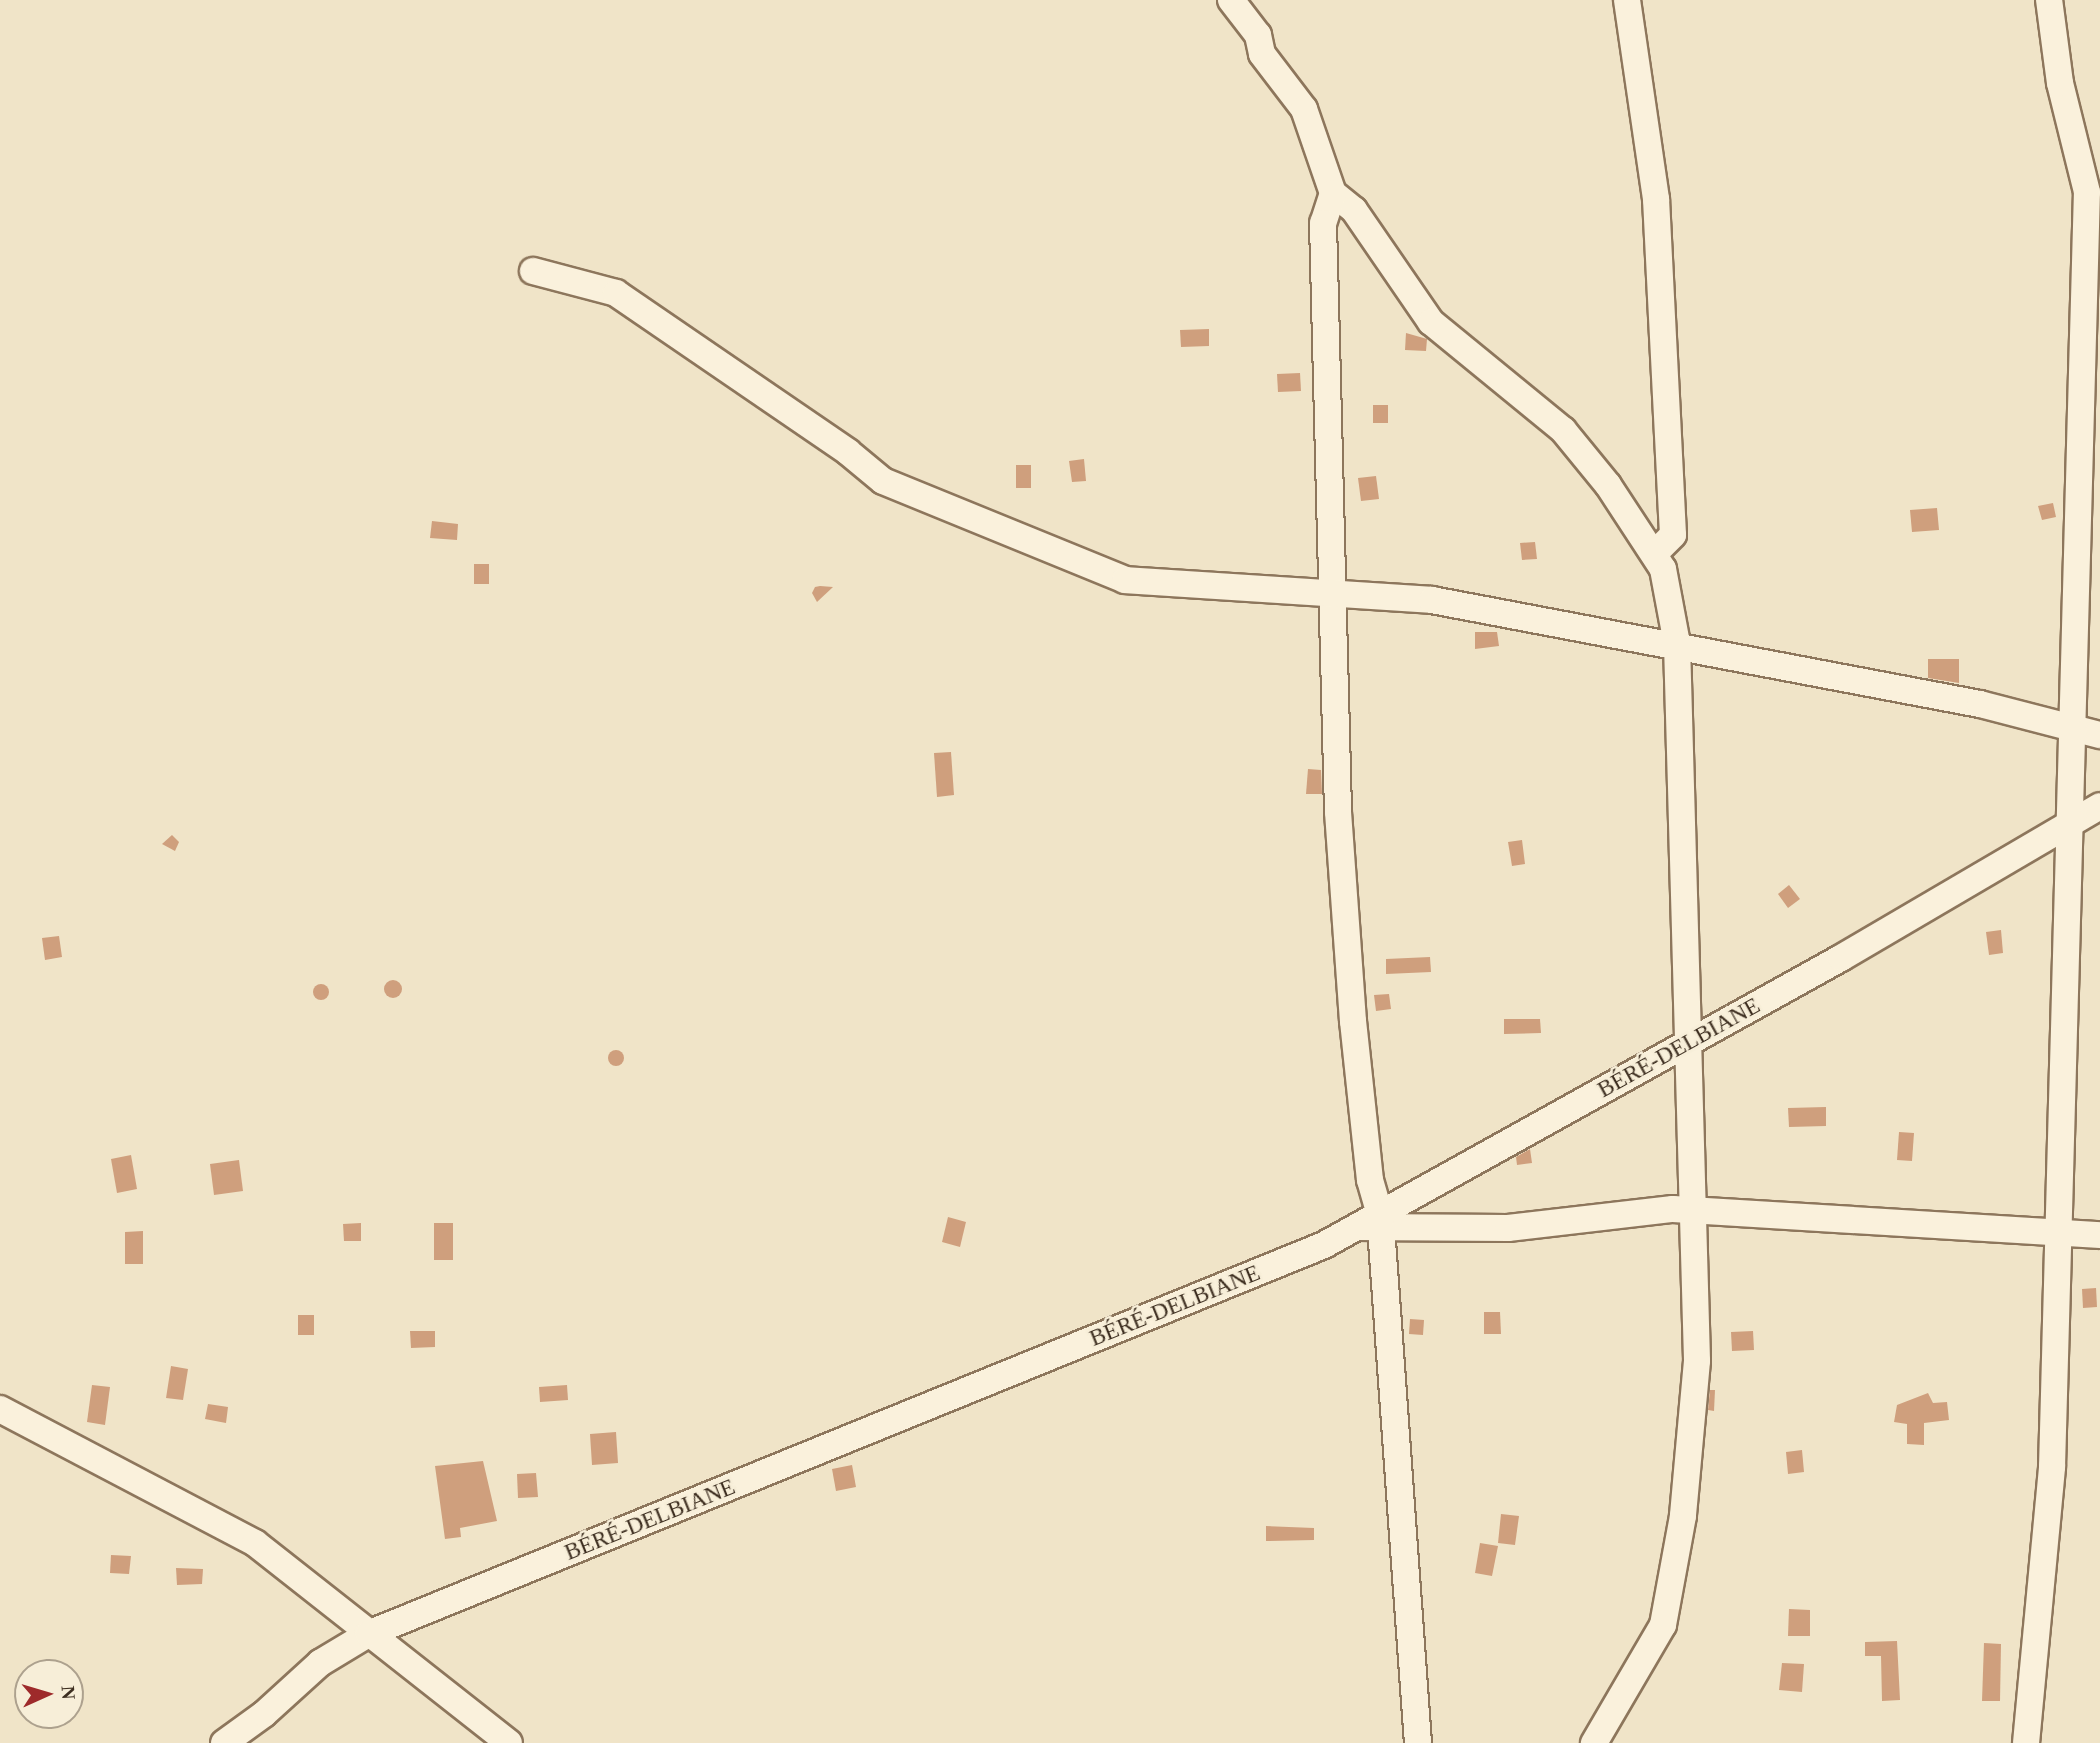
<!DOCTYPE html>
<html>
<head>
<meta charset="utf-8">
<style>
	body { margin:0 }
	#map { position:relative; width:2100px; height:1743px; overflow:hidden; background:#f0e4c8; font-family:"Times New Roman",serif }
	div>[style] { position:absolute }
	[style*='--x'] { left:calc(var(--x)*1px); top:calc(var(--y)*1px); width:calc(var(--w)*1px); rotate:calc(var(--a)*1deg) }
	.building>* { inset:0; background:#cf9f7d }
	.round { border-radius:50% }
	.roads { filter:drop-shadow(2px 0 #8d765c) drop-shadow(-2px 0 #8d765c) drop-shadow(0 2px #8d765c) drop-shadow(0 -2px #8d765c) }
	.minor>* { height:26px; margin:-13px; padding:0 13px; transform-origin:13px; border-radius:13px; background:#faf1dc }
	span { translate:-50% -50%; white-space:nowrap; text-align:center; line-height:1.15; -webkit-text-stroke:5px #f7eed8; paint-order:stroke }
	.street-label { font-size:23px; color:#3d2e20 }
	.north { position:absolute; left:14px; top:1659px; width:70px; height:70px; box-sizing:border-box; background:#f7eed8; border:2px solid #ada18e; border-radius:50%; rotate:86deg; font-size:19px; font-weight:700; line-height:28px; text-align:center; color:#3d2e20 }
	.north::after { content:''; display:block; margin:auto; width:24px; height:32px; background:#9e2a2b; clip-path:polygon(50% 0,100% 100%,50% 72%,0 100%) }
</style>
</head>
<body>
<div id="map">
	<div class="building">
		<i style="clip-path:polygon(1209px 329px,1209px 346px,1181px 347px,1180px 330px)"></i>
		<i style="clip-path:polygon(1406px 333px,1427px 339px,1426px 351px,1405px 350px)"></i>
		<i style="clip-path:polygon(1300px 373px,1301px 391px,1278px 392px,1277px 374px)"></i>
		<i style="clip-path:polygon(1373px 405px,1388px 405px,1388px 423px,1373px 423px)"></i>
		<i style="clip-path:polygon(1084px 459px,1086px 481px,1072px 482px,1069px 461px)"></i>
		<i style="clip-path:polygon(1016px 465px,1031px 465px,1031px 488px,1016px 488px)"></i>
		<i style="clip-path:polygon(1376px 476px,1379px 499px,1361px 501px,1358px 478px)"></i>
		<i style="clip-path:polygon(2053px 503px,2056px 517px,2042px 520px,2038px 506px)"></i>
		<i style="clip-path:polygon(1937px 508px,1939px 530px,1912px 532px,1910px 510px)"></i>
		<i style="clip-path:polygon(432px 521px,458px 524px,457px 540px,430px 538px)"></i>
		<i style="clip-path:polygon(1535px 542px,1537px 559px,1522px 560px,1520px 543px)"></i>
		<i style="clip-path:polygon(474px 564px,489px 564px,489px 584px,474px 584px)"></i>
		<i style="clip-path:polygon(815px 587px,820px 586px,833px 587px,817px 602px,812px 593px)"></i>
		<i style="clip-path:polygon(1475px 632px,1497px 632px,1499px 646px,1475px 649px)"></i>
		<i style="clip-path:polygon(1928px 659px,1959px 659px,1959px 683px,1928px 678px)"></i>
		<i style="clip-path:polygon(951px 752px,954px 795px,937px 797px,934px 753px)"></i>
		<i style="clip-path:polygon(1308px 769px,1321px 770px,1322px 794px,1306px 794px)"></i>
		<i style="clip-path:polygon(172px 835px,179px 842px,175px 851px,162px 844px)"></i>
		<i style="clip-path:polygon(1522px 840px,1525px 864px,1512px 866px,1508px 842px)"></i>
		<i style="clip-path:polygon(1789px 885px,1800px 899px,1788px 908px,1778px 894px)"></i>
		<i style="clip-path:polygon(2001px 930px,2003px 953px,1989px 955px,1986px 932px)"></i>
		<i style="clip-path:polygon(59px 936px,62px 957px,45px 960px,42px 938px)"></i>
		<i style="clip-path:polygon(1430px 957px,1431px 972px,1386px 974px,1386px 959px)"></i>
		<i class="round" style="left:384px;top:980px;width:18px;height:18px"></i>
		<i class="round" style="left:313px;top:984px;width:16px;height:16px"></i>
		<i style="clip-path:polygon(1389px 994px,1391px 1009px,1376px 1011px,1374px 995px)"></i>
		<i style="clip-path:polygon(1504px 1019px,1540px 1019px,1541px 1033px,1504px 1034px)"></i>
		<i class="round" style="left:608px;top:1050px;width:16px;height:16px"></i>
		<i style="clip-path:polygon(1826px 1107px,1826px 1126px,1789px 1127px,1788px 1108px)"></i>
		<i style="clip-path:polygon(1899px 1132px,1914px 1133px,1912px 1161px,1897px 1160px)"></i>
		<i style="clip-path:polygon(1530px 1149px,1532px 1163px,1517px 1165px,1516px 1157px)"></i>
		<i style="clip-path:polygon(131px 1155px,137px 1189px,117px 1193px,111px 1159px)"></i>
		<i style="clip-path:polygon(239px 1160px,243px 1191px,214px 1195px,210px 1164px)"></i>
		<i style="clip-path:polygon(948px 1217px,966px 1222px,960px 1247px,942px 1242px)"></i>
		<i style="clip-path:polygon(361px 1223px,361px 1241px,344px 1241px,343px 1224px)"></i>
		<i style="clip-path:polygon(434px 1223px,453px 1223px,453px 1260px,434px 1260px)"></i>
		<i style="clip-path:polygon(143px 1231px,143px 1264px,125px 1264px,125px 1232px)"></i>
		<i style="clip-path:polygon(2096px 1288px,2097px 1307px,2083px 1308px,2082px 1289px)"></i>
		<i style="clip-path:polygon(1484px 1312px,1500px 1312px,1501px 1334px,1484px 1334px)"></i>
		<i style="clip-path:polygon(298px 1315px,314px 1315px,314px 1335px,298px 1335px)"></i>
		<i style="clip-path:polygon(1410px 1319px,1424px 1320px,1423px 1335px,1409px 1334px)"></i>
		<i style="clip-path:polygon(410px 1331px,435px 1331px,435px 1347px,411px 1348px)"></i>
		<i style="clip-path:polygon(1753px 1331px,1754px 1350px,1732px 1351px,1731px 1332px)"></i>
		<i style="clip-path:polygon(171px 1366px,188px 1369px,183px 1400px,166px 1398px)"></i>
		<i style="clip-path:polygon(92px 1385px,110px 1387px,105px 1425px,87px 1422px)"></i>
		<i style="clip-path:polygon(567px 1385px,568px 1400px,540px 1402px,539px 1387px)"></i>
		<i style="clip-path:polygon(1710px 1390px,1715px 1390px,1714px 1411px,1708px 1410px)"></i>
		<i style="clip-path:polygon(1928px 1393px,1933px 1403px,1947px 1402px,1949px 1420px,1924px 1423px,1924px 1445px,1907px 1444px,1907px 1424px,1894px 1422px,1897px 1405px)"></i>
		<i style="clip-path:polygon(208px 1404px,228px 1407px,226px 1423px,205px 1419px)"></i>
		<i style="clip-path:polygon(616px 1432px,618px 1463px,592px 1465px,590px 1434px)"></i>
		<i style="clip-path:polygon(1802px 1450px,1804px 1472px,1788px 1474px,1786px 1452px)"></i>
		<i style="clip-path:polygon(483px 1461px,497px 1521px,460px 1528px,461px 1537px,445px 1539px,435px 1466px)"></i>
		<i style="clip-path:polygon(852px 1465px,856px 1487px,836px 1491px,832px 1469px)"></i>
		<i style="clip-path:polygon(536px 1473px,538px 1497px,518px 1498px,517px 1474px)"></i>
		<i style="clip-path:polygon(1501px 1514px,1519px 1516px,1515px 1545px,1498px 1543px)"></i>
		<i style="clip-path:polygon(1266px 1526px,1314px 1528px,1314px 1540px,1266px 1541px)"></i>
		<i style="clip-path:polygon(1480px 1543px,1498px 1546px,1492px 1576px,1475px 1573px)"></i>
		<i style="clip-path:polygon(111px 1555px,131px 1556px,129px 1574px,110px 1573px)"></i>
		<i style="clip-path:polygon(176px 1568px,203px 1569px,202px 1584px,177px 1585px)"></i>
		<i style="clip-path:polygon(1789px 1609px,1810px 1610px,1810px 1636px,1788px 1636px)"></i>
		<i style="clip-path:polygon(1897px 1641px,1900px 1700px,1882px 1701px,1881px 1656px,1865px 1656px,1865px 1642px)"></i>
		<i style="clip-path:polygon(1984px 1643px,2001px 1644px,2000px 1701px,1982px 1701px)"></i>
		<i style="clip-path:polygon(1782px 1663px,1804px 1664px,1802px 1692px,1779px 1690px)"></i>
	</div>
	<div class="roads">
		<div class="minor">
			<i style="--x:1231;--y:0;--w:44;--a:52.4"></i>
			<i style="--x:1258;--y:35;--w:19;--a:78"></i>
			<i style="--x:1262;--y:54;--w:69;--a:52.6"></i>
			<i style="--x:1304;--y:109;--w:89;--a:71"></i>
			<i style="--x:1333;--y:193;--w:27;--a:39"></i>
			<i style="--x:1354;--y:210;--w:136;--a:55.5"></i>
			<i style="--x:1431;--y:322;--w:171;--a:39.3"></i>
			<i style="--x:1563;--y:430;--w:71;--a:50.7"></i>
			<i style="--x:1608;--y:485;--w:100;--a:56.8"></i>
			<i style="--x:1663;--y:569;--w:76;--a:79.4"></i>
			<i style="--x:1677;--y:644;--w:717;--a:88.4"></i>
			<i style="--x:1697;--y:1361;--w:156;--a:95.2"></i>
			<i style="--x:1683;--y:1516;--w:111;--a:100.4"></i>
			<i style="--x:1663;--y:1625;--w:137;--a:120.3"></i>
			<i style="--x:1627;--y:0;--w:201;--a:81.7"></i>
			<i style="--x:1656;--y:199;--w:336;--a:87.1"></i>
			<i style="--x:1673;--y:535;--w:27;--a:135"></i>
			<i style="--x:1333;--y:193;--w:32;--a:108"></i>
			<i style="--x:1323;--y:223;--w:589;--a:88.54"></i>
			<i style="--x:1338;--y:812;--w:210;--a:85.9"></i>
			<i style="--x:1353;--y:1021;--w:160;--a:83.9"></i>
			<i style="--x:1370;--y:1180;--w:35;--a:74"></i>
			<i style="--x:533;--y:271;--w:86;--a:14.8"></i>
			<i style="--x:616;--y:293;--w:281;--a:34.4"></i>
			<i style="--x:848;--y:452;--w:45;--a:39.6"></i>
			<i style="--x:883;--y:481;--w:261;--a:22.2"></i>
			<i style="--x:1125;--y:580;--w:308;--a:3.7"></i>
			<i style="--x:1432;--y:600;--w:558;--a:10.75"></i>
			<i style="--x:1980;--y:704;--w:124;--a:14.5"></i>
			<i style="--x:1357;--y:1227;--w:151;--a:0.4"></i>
			<i style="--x:1508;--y:1228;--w:166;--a:-6.6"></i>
			<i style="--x:1673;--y:1209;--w:428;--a:3.5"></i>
			<i style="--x:1381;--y:1227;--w:517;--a:85.9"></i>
			<i style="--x:0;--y:1409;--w:288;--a:27.7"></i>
			<i style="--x:255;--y:1543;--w:323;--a:38.2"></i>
			<i style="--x:224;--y:1743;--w:49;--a:-35.9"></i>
			<i style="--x:264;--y:1714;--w:76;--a:-42.3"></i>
			<i style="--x:320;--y:1663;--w:56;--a:-31.1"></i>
			<i style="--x:368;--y:1634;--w:1032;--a:-22.14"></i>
			<i style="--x:1324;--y:1245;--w:591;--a:-29.04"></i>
			<i style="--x:1841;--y:958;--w:300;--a:-30.4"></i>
			<i style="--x:2026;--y:1743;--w:277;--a:-84.6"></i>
			<i style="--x:2052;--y:1467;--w:1275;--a:-88.43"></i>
			<i style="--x:2087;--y:192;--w:112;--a:-103.9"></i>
			<i style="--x:2060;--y:83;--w:84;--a:-97.5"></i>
		</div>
	</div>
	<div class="street-label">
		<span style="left:1679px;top:1048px;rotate:-29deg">BÉRÉ-DELBIANE</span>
		<span style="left:1175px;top:1306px;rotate:-22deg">BÉRÉ-DELBIANE</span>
		<span style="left:650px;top:1520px;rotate:-22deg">BÉRÉ-DELBIANE</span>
	</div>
	<div class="north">N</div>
</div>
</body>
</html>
